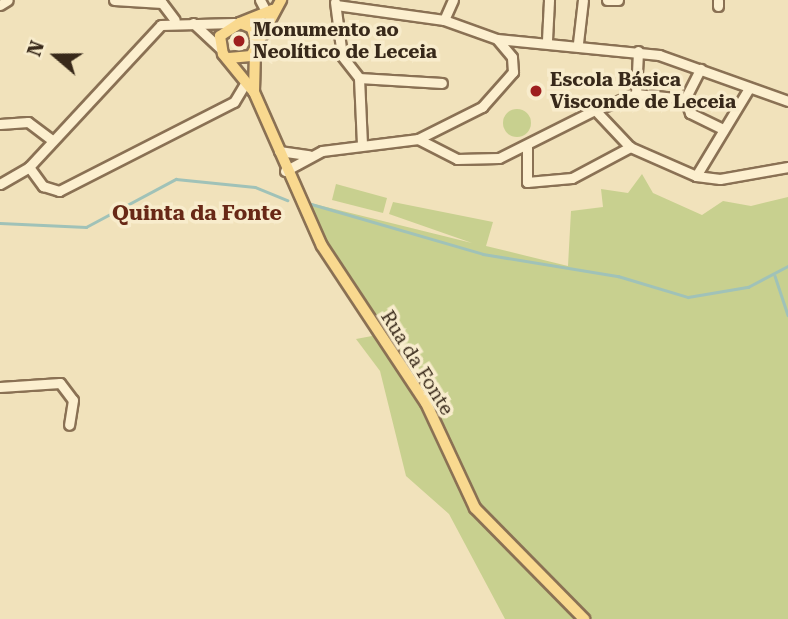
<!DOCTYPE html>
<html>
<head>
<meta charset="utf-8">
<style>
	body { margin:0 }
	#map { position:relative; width:788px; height:619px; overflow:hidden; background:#f1e2bb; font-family:"Roboto Serif",serif }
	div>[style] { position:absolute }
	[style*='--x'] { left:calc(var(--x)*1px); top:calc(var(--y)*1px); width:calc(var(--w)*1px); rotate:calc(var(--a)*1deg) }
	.green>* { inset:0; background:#c8d08f }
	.round { border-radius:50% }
	.stream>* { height:2.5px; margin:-1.25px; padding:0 1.25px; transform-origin:1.25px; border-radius:1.25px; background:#a0c2b8 }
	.roads { filter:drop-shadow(2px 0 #8a7154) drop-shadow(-2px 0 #8a7154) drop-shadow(0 2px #8a7154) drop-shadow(0 -2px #8a7154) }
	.minor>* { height:9px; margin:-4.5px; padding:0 4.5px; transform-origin:4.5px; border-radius:4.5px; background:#fcefcf }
	.major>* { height:10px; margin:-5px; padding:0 5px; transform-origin:5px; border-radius:5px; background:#f9d98f }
	.dots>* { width:19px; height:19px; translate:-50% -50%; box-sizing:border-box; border:4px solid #f8eccc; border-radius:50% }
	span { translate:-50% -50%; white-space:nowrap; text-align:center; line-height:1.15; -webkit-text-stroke:7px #f8eccc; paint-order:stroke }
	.poi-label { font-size:19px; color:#38291a; font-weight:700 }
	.left { translate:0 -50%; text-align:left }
	.street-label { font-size:19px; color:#38291a }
	.neighbourhood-label { font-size:21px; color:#682816; font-weight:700 }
	.north { position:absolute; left:21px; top:21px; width:70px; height:70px; -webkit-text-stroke:5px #f8eccc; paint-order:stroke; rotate:290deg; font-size:19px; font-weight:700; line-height:28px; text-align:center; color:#38291a }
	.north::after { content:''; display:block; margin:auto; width:24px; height:32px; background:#38291a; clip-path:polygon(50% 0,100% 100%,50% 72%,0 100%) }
</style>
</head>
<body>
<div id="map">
	<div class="green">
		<i class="round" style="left:503px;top:109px;width:28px;height:28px"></i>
		<i style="clip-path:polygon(642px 174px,653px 193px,702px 215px,723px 201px,751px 206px,788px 197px,788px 619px,505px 619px,449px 514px,406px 476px,380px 371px,356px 339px,372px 336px,302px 201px,472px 243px,389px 214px,393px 202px,493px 222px,486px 246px,568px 266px,571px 211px,603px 207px,601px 189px,628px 193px)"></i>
		<i style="clip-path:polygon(336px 184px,387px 198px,383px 213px,332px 200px)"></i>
	</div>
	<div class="stream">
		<i style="--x:308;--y:203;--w:182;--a:16.2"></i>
		<i style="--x:483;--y:254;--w:137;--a:9.3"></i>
		<i style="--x:618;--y:276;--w:73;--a:16.7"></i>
		<i style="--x:688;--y:297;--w:61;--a:-9.5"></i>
		<i style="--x:748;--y:287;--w:45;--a:-27.7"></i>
		<i style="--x:0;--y:223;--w:86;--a:2.7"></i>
		<i style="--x:86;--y:227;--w:102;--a:-28.1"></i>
		<i style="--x:176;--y:179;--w:79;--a:5.8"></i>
		<i style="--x:255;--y:187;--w:35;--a:22"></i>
		<i style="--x:775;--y:276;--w:41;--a:71.6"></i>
	</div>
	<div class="roads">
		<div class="minor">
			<i style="--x:114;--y:0;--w:48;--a:3.6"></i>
			<i style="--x:162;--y:3;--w:21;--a:53"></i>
			<i style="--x:260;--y:0;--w:15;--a:62"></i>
			<i style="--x:607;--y:0;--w:11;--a:0"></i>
			<i style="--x:718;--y:0;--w:6;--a:90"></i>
			<i style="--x:335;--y:2;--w:54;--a:82.6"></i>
			<i style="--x:342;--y:56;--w:28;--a:52"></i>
			<i style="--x:0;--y:5;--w:9;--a:-32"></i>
			<i style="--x:336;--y:5;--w:109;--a:7.9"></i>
			<i style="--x:444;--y:20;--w:56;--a:19.7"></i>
			<i style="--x:497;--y:39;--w:163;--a:5.6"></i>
			<i style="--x:659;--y:55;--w:137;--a:19.6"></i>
			<i style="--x:444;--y:20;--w:22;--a:-66"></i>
			<i style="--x:193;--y:23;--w:37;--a:43"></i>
			<i style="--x:547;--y:40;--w:40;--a:-87.1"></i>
			<i style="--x:578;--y:43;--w:43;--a:-83.4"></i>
			<i style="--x:359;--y:78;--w:83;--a:3.4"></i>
			<i style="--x:359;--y:78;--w:66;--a:87.4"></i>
			<i style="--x:636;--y:94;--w:43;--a:-87.3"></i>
			<i style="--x:685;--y:99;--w:49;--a:-174.2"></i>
			<i style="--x:636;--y:94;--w:44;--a:158.7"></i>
			<i style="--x:595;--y:110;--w:51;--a:46.6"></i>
			<i style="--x:630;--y:147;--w:72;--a:23.7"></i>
			<i style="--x:696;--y:176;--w:24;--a:7"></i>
			<i style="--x:720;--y:179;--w:69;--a:-10"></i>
			<i style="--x:685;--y:99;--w:15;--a:70"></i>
			<i style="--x:690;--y:113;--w:34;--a:26"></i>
			<i style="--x:685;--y:99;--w:34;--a:-63"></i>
			<i style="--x:0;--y:124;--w:28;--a:-4"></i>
			<i style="--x:28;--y:122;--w:31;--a:37"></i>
			<i style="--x:418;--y:139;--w:44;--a:27.1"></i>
			<i style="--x:457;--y:159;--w:42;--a:-1.4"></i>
			<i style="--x:499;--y:158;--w:107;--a:-26.6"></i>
			<i style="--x:527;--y:146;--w:36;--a:90"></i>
			<i style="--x:527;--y:182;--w:45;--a:-5.1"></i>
			<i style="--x:572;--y:178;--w:66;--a:-28.1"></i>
			<i style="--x:279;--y:151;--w:30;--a:8"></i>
			<i style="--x:29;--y:167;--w:24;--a:54"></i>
			<i style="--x:43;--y:186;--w:17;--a:17"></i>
			<i style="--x:59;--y:191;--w:196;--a:-27"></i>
			<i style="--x:234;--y:102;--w:23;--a:-59"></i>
			<i style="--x:285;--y:171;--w:42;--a:-28.4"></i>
			<i style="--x:322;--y:151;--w:97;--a:-7.1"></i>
			<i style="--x:418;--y:139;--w:72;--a:-26.6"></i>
			<i style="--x:482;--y:107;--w:47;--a:-48.5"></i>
			<i style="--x:513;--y:72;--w:15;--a:-94"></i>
			<i style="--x:512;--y:57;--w:23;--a:-130"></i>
			<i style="--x:696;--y:176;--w:103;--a:-58.9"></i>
			<i style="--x:0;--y:184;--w:34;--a:-30"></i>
			<i style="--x:29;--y:167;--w:194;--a:-47.1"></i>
			<i style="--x:161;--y:25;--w:73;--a:-1.6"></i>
			<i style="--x:0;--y:387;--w:60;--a:-3.8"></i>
			<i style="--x:60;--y:383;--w:21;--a:53"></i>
			<i style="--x:73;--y:400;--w:25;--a:99"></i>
		</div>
		<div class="major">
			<i style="--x:240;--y:23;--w:35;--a:-22"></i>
			<i style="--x:257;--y:46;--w:19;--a:-106"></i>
			<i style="--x:252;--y:28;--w:13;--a:-157"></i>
			<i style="--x:240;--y:23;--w:24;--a:147"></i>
			<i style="--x:220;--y:36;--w:18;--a:81"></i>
			<i style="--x:223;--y:54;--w:49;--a:50.8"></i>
			<i style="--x:254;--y:92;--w:168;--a:66.2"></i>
			<i style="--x:322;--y:246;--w:188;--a:56.5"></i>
			<i style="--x:426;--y:403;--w:116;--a:65"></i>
			<i style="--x:475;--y:508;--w:156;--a:45.5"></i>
			<i style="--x:229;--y:58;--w:22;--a:-5"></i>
			<i style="--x:251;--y:56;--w:64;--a:-61.8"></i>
			<i style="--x:254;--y:92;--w:40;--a:-88.6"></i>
		</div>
	</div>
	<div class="dots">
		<i style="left:239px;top:41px;background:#9e1f1f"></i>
		<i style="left:536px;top:91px;background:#9e1f1f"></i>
	</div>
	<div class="poi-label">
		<span class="left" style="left:253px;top:41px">Monumento ao<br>Neolítico de Leceia</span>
		<span class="left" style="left:550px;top:91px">Escola Básica<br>Visconde de Leceia</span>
	</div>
	<div class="street-label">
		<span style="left:417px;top:363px;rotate:58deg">Rua da Fonte</span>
	</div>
	<div class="neighbourhood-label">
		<span style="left:197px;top:213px">Quinta da Fonte</span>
	</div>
	<div class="north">N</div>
</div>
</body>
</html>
